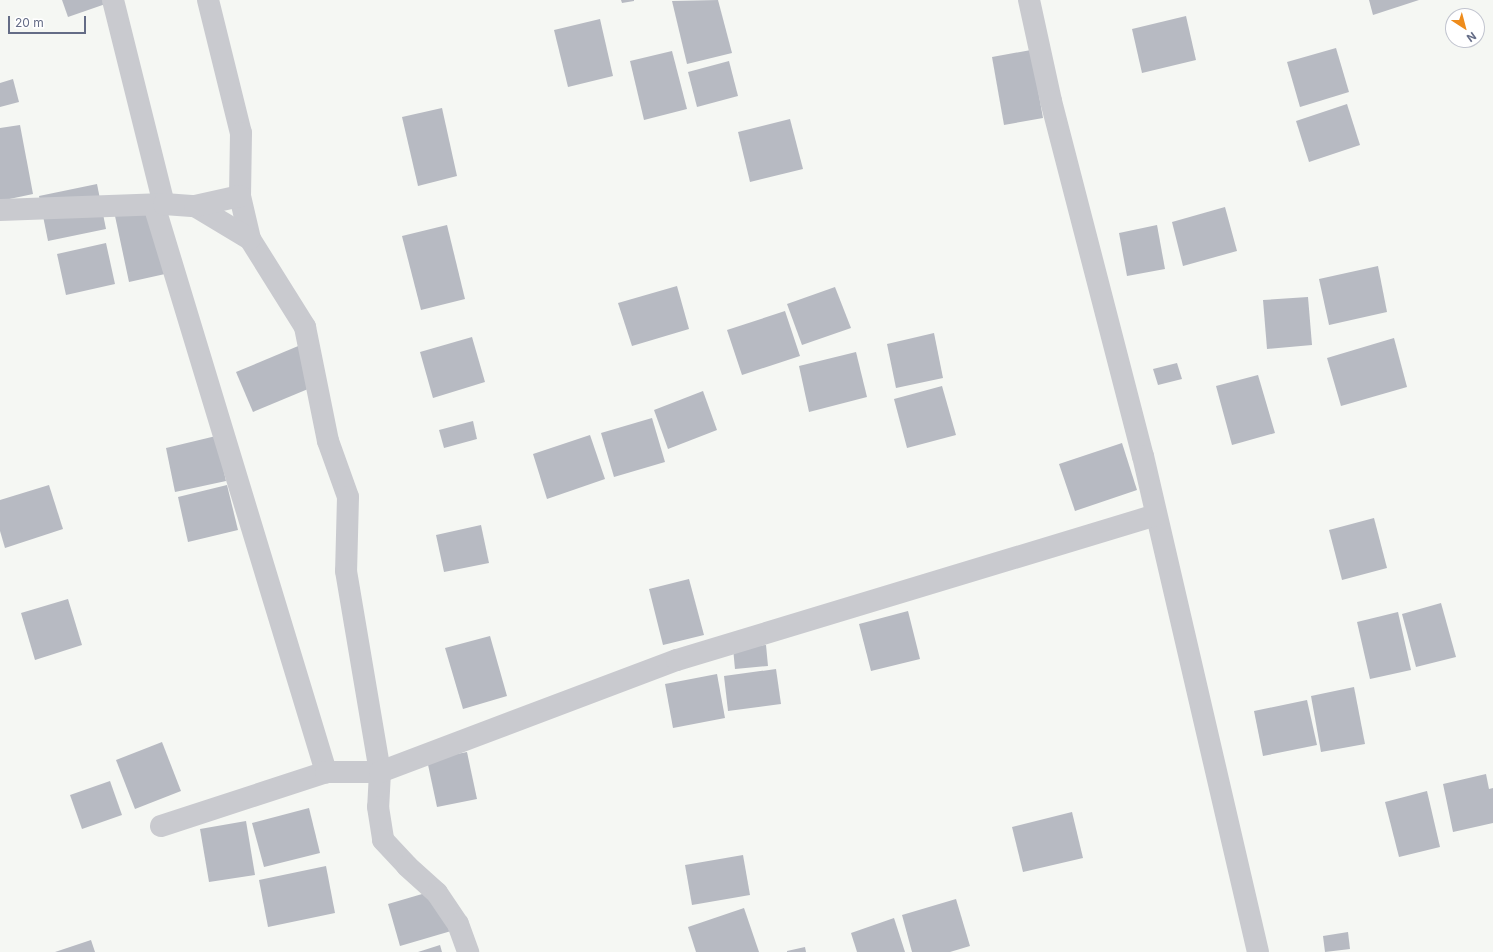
<!DOCTYPE html>
<html>
<head>
<meta charset="utf-8">
<style>
	body { margin:0 }
	#map { position:relative; width:1493px; height:952px; overflow:hidden; background:#f5f7f3; font-family:Inter,sans-serif }
	div>[style] { position:absolute }
	[style*='--x'] { left:calc(var(--x)*1px); top:calc(var(--y)*1px); width:calc(var(--w)*1px); rotate:calc(var(--a)*1deg) }
	.building>* { inset:0; background:#b7bac2 }
	.street>* { height:22px; margin:-11px; padding:0 11px; transform-origin:11px; border-radius:11px; background:#c9cacf }
	span { translate:-50% -50%; white-space:nowrap; text-align:center; line-height:1.15; -webkit-text-stroke:4px #fff; paint-order:stroke }
	.north { position:absolute; left:1445px; top:8px; width:40px; height:40px; box-sizing:border-box; background:#fff; border:1px solid #c1c4cf; border-radius:50%; rotate:144deg; font-size:11px; font-weight:700; line-height:16px; text-align:center; color:#646c86 }
	.north::after { content:''; display:block; margin:auto; width:14px; height:18px; background:#ee8c1c; clip-path:polygon(50% 0,100% 100%,50% 72%,0 100%) }
	.scale { position:absolute; left:8px; top:16px; width:78px; height:18px; box-sizing:border-box; border:2px solid #646c86; border-top:0; padding-left:5px; font-size:12px; line-height:14px; white-space:nowrap; color:#646c86; -webkit-text-stroke:3px #fff; paint-order:stroke }
</style>
</head>
<body>
<div id="map">
	<div class="building">
		<i style="clip-path:polygon(62px 0,117px 0,68px 17px)"></i>
		<i style="clip-path:polygon(621px 0,634px 0,634px 1px,622px 3px)"></i>
		<i style="clip-path:polygon(718px 0,732px 53px,687px 64px,672px 1px)"></i>
		<i style="clip-path:polygon(1369px 0,1419px 0,1373px 15px)"></i>
		<i style="clip-path:polygon(1186px 16px,1196px 60px,1142px 73px,1132px 29px)"></i>
		<i style="clip-path:polygon(600px 19px,613px 76px,568px 87px,554px 30px)"></i>
		<i style="clip-path:polygon(1336px 48px,1349px 92px,1300px 107px,1287px 62px)"></i>
		<i style="clip-path:polygon(1031px 50px,1043px 118px,1004px 125px,992px 57px)"></i>
		<i style="clip-path:polygon(672px 51px,687px 109px,644px 120px,630px 61px)"></i>
		<i style="clip-path:polygon(729px 61px,738px 96px,697px 107px,688px 72px)"></i>
		<i style="clip-path:polygon(13px 79px,19px 102px,0 107px,0 83px)"></i>
		<i style="clip-path:polygon(1347px 104px,1360px 145px,1309px 162px,1296px 121px)"></i>
		<i style="clip-path:polygon(442px 108px,457px 176px,418px 186px,402px 117px)"></i>
		<i style="clip-path:polygon(790px 119px,803px 169px,750px 182px,738px 132px)"></i>
		<i style="clip-path:polygon(20px 125px,33px 194px,0 201px,0 128px)"></i>
		<i style="clip-path:polygon(97px 184px,106px 229px,48px 241px,39px 196px)"></i>
		<i style="clip-path:polygon(1225px 207px,1237px 251px,1183px 266px,1172px 222px)"></i>
		<i style="clip-path:polygon(151px 209px,165px 274px,129px 282px,115px 216px)"></i>
		<i style="clip-path:polygon(447px 225px,465px 299px,421px 310px,402px 236px)"></i>
		<i style="clip-path:polygon(1157px 225px,1165px 269px,1127px 276px,1119px 233px)"></i>
		<i style="clip-path:polygon(106px 243px,115px 284px,66px 295px,57px 254px)"></i>
		<i style="clip-path:polygon(1378px 266px,1387px 312px,1329px 325px,1319px 279px)"></i>
		<i style="clip-path:polygon(677px 286px,689px 329px,632px 346px,618px 303px)"></i>
		<i style="clip-path:polygon(835px 287px,851px 328px,802px 345px,787px 304px)"></i>
		<i style="clip-path:polygon(1308px 297px,1312px 345px,1267px 349px,1263px 300px)"></i>
		<i style="clip-path:polygon(785px 311px,800px 356px,742px 375px,727px 330px)"></i>
		<i style="clip-path:polygon(934px 333px,943px 378px,896px 388px,887px 344px)"></i>
		<i style="clip-path:polygon(472px 337px,485px 382px,433px 398px,420px 352px)"></i>
		<i style="clip-path:polygon(1394px 338px,1407px 387px,1341px 406px,1327px 358px)"></i>
		<i style="clip-path:polygon(303px 344px,320px 384px,253px 412px,236px 372px)"></i>
		<i style="clip-path:polygon(856px 352px,867px 397px,809px 412px,799px 366px)"></i>
		<i style="clip-path:polygon(1177px 363px,1182px 379px,1158px 385px,1153px 369px)"></i>
		<i style="clip-path:polygon(1258px 375px,1275px 433px,1232px 445px,1216px 386px)"></i>
		<i style="clip-path:polygon(942px 386px,956px 435px,907px 448px,894px 399px)"></i>
		<i style="clip-path:polygon(703px 391px,717px 430px,668px 449px,654px 410px)"></i>
		<i style="clip-path:polygon(652px 418px,665px 462px,614px 477px,601px 433px)"></i>
		<i style="clip-path:polygon(473px 421px,477px 439px,444px 448px,439px 430px)"></i>
		<i style="clip-path:polygon(590px 435px,605px 479px,547px 499px,533px 454px)"></i>
		<i style="clip-path:polygon(216px 436px,226px 481px,175px 492px,166px 448px)"></i>
		<i style="clip-path:polygon(1122px 443px,1137px 490px,1075px 511px,1059px 464px)"></i>
		<i style="clip-path:polygon(49px 485px,63px 529px,5px 548px,0 531px,0 500px)"></i>
		<i style="clip-path:polygon(227px 485px,238px 530px,188px 542px,178px 497px)"></i>
		<i style="clip-path:polygon(1374px 518px,1387px 568px,1342px 580px,1329px 530px)"></i>
		<i style="clip-path:polygon(481px 525px,489px 563px,444px 572px,436px 535px)"></i>
		<i style="clip-path:polygon(689px 579px,704px 635px,663px 645px,649px 589px)"></i>
		<i style="clip-path:polygon(68px 599px,82px 645px,35px 660px,21px 613px)"></i>
		<i style="clip-path:polygon(1441px 603px,1456px 657px,1416px 667px,1402px 614px)"></i>
		<i style="clip-path:polygon(908px 611px,920px 659px,871px 671px,859px 624px)"></i>
		<i style="clip-path:polygon(1398px 612px,1411px 670px,1370px 679px,1357px 622px)"></i>
		<i style="clip-path:polygon(490px 636px,507px 696px,463px 709px,445px 648px)"></i>
		<i style="clip-path:polygon(766px 645px,768px 666px,735px 669px,733px 648px)"></i>
		<i style="clip-path:polygon(776px 669px,781px 704px,728px 711px,724px 676px)"></i>
		<i style="clip-path:polygon(717px 674px,725px 718px,673px 728px,665px 684px)"></i>
		<i style="clip-path:polygon(1354px 687px,1365px 744px,1321px 752px,1311px 696px)"></i>
		<i style="clip-path:polygon(1307px 700px,1317px 745px,1263px 756px,1254px 711px)"></i>
		<i style="clip-path:polygon(162px 742px,181px 791px,135px 809px,116px 760px)"></i>
		<i style="clip-path:polygon(467px 752px,477px 799px,437px 807px,427px 760px)"></i>
		<i style="clip-path:polygon(1486px 774px,1489px 789px,1493px 788px,1493px 823px,1453px 832px,1443px 784px)"></i>
		<i style="clip-path:polygon(110px 781px,122px 815px,82px 829px,70px 795px)"></i>
		<i style="clip-path:polygon(1427px 791px,1440px 847px,1399px 857px,1385px 802px)"></i>
		<i style="clip-path:polygon(309px 808px,320px 853px,264px 867px,252px 823px)"></i>
		<i style="clip-path:polygon(1072px 812px,1083px 858px,1023px 872px,1012px 827px)"></i>
		<i style="clip-path:polygon(246px 821px,255px 875px,209px 882px,200px 829px)"></i>
		<i style="clip-path:polygon(743px 855px,750px 895px,692px 905px,685px 865px)"></i>
		<i style="clip-path:polygon(326px 866px,335px 913px,268px 927px,259px 880px)"></i>
		<i style="clip-path:polygon(446px 887px,458px 929px,400px 946px,388px 904px)"></i>
		<i style="clip-path:polygon(956px 899px,970px 946px,950px 952px,912px 952px,902px 915px)"></i>
		<i style="clip-path:polygon(744px 908px,759px 952px,696px 952px,688px 927px)"></i>
		<i style="clip-path:polygon(894px 918px,905px 952px,857px 952px,851px 933px)"></i>
		<i style="clip-path:polygon(1348px 932px,1350px 949px,1325px 952px,1323px 936px)"></i>
		<i style="clip-path:polygon(91px 940px,95px 952px,55px 952px)"></i>
		<i style="clip-path:polygon(440px 945px,442px 952px,418px 952px)"></i>
		<i style="clip-path:polygon(805px 947px,806px 952px,787px 952px,787px 951px)"></i>
	</div>
	<div class="street">
		<i style="--x:113;--y:0;--w:210;--a:76"></i>
		<i style="--x:208;--y:0;--w:137;--a:76.1"></i>
		<i style="--x:241;--y:133;--w:63;--a:90.9"></i>
		<i style="--x:240;--y:196;--w:44;--a:76.9"></i>
		<i style="--x:250;--y:239;--w:104;--a:58"></i>
		<i style="--x:305;--y:327;--w:116;--a:78.6"></i>
		<i style="--x:328;--y:441;--w:59;--a:70.3"></i>
		<i style="--x:348;--y:497;--w:74;--a:91.5"></i>
		<i style="--x:346;--y:571;--w:204;--a:80.4"></i>
		<i style="--x:380;--y:772;--w:35;--a:93"></i>
		<i style="--x:378;--y:807;--w:33;--a:81"></i>
		<i style="--x:383;--y:840;--w:35;--a:47"></i>
		<i style="--x:407;--y:866;--w:40;--a:42"></i>
		<i style="--x:437;--y:893;--w:37;--a:56"></i>
		<i style="--x:458;--y:924;--w:30;--a:70"></i>
		<i style="--x:1029;--y:0;--w:103;--a:77.7"></i>
		<i style="--x:1051;--y:101;--w:367;--a:75.5"></i>
		<i style="--x:1143;--y:456;--w:509;--a:76.95"></i>
		<i style="--x:154;--y:205;--w:593;--a:73.12"></i>
		<i style="--x:195;--y:206;--w:64;--a:31"></i>
		<i style="--x:0;--y:210;--w:164;--a:-2.1"></i>
		<i style="--x:164;--y:204;--w:31;--a:4"></i>
		<i style="--x:195;--y:206;--w:46;--a:-12.5"></i>
		<i style="--x:161;--y:826;--w:174;--a:-18.1"></i>
		<i style="--x:326;--y:772;--w:54;--a:0"></i>
		<i style="--x:380;--y:772;--w:317;--a:-20.7"></i>
		<i style="--x:677;--y:660;--w:500;--a:-16.84"></i>
	</div>
	<div class="north">N</div>
	<div class="scale">20 m</div>
</div>
</body>
</html>
